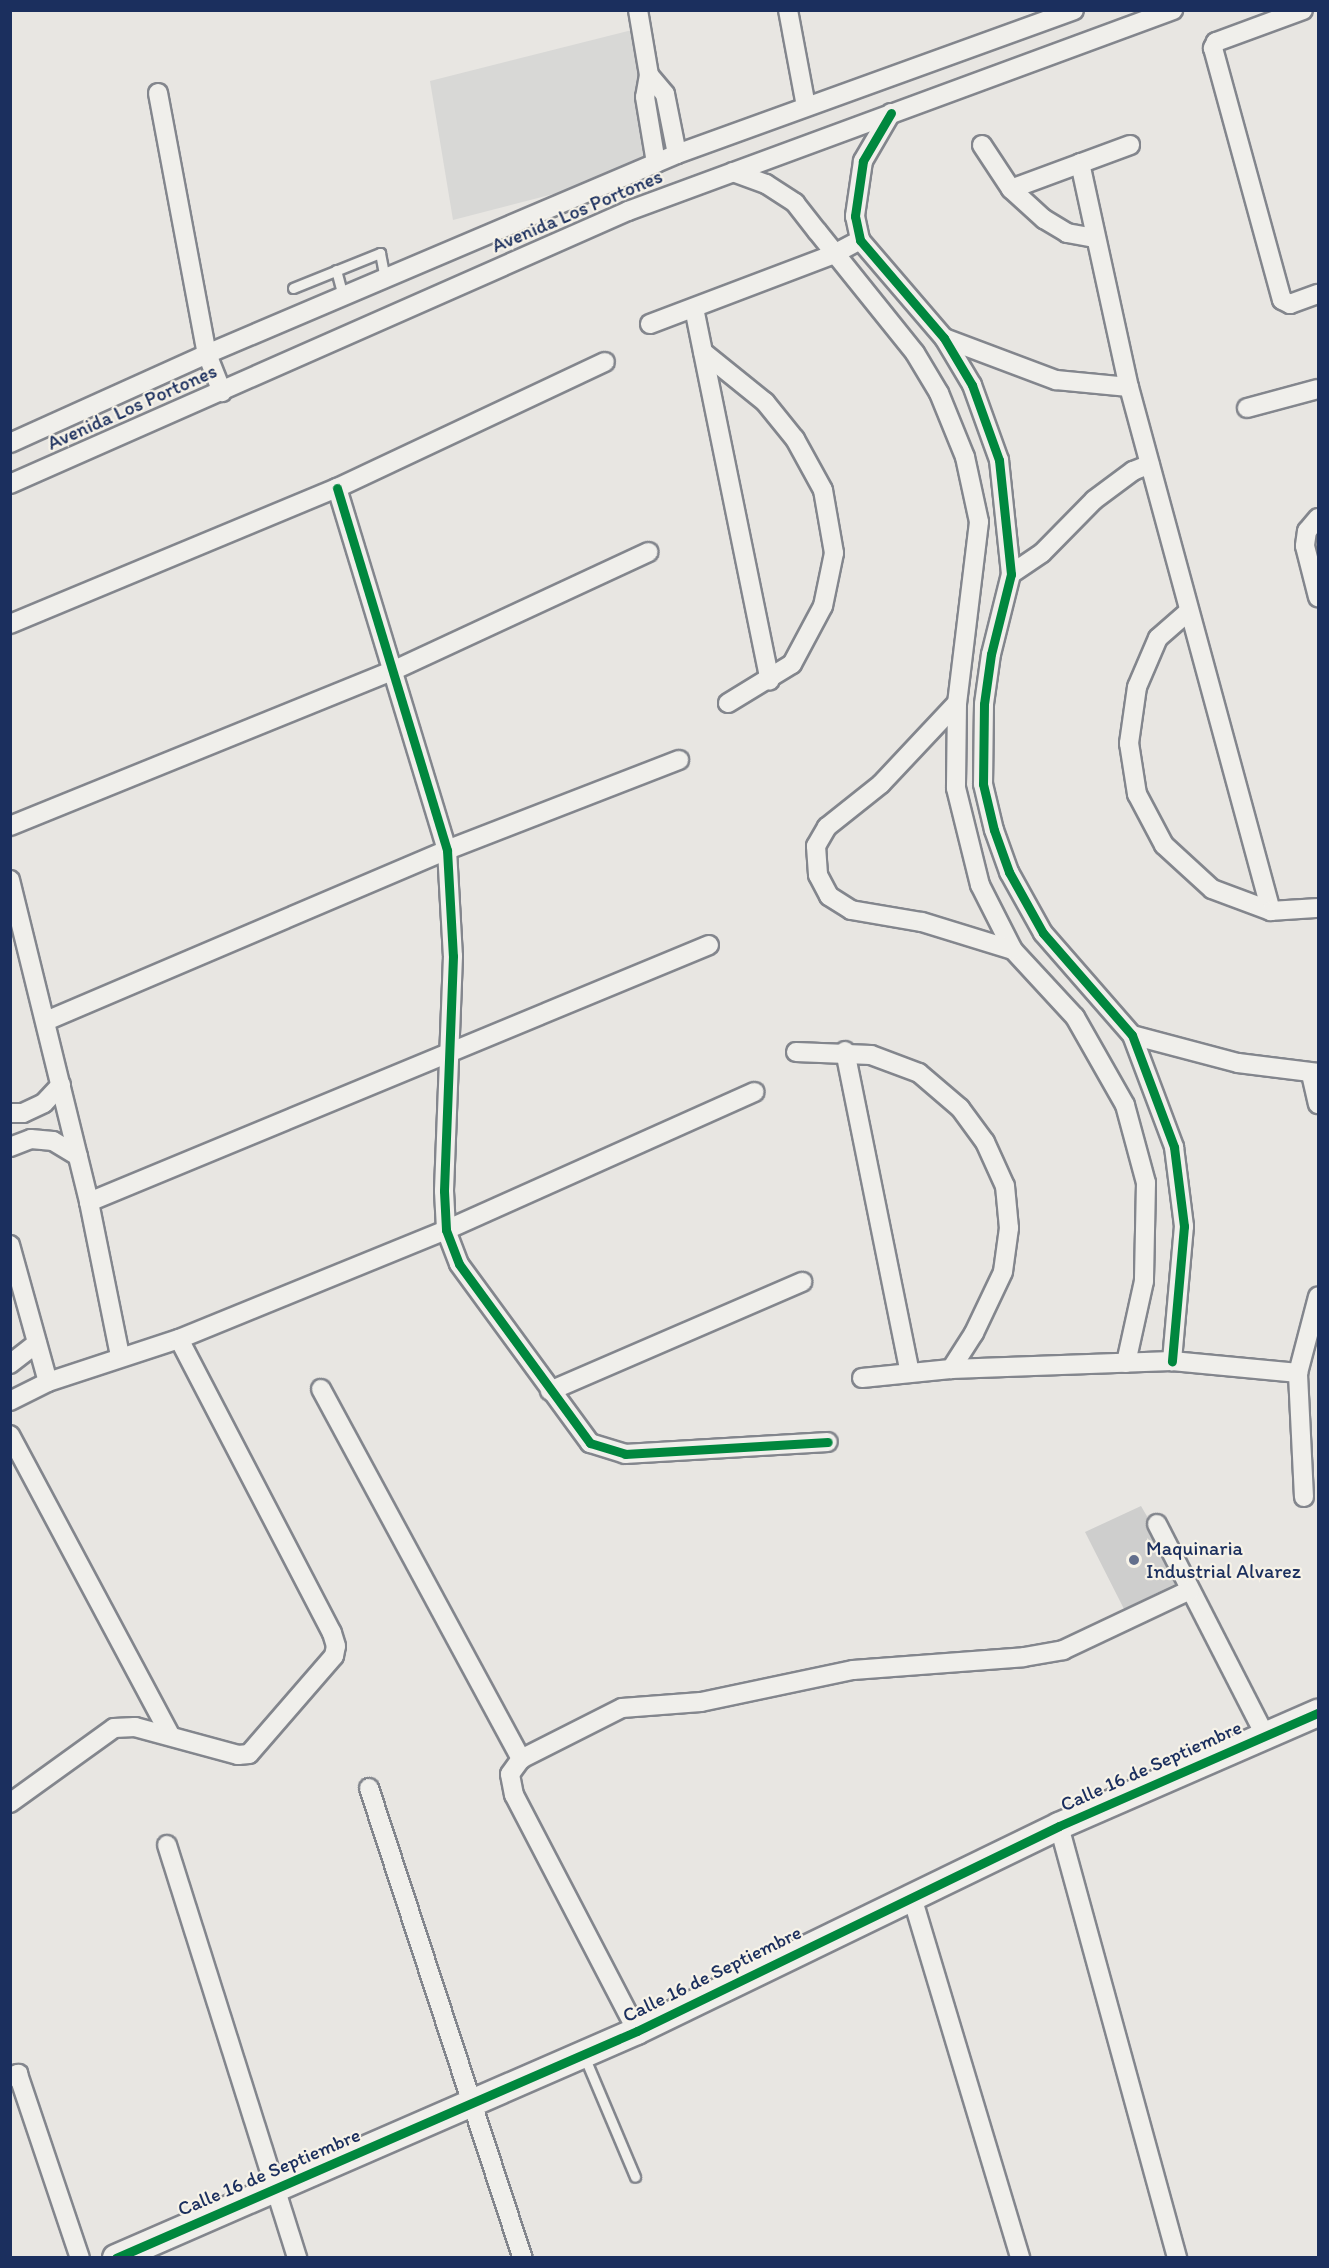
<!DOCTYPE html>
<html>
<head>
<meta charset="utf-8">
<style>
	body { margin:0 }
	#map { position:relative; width:1329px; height:2268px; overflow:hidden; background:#e8e6e2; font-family:Itim,sans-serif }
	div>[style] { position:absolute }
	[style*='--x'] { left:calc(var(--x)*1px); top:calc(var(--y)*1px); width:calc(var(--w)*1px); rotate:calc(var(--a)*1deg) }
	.green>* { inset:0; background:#d8d8d6 }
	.building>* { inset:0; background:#cececd }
	.roads { filter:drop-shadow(2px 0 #83868d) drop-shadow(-2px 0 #83868d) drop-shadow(0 2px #83868d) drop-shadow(0 -2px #83868d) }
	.lane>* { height:9px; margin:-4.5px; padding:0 4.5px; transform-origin:4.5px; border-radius:4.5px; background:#f0efeb }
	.street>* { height:18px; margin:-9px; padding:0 9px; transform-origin:9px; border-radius:9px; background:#f0efeb }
	.secondary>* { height:26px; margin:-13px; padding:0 13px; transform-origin:13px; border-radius:13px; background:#f0efeb }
	.cycleway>* { height:9px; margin:-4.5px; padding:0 4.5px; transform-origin:4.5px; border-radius:4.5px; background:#00873e }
	.dots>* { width:16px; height:16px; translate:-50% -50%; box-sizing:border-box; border:3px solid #f7f3e8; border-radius:50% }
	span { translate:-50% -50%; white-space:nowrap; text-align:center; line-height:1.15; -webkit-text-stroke:4.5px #f7f3e8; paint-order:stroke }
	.street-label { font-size:20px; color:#1b2f5e }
	.poi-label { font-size:20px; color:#1b2f5e }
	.left { translate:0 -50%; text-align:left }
	.frame { position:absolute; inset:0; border:12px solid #1b2f5e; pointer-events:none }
</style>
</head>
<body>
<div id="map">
	<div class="green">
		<i style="clip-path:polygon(632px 30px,654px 168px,453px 220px,430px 81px)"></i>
	</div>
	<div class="building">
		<i style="clip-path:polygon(1141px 1506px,1148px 1518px,1147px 1529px,1175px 1584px,1124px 1609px,1085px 1532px)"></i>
	</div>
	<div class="roads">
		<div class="lane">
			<i style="--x:336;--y:270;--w:27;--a:75"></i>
			<i style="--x:293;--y:288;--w:94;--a:-21.9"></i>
			<i style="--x:380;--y:253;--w:25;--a:79"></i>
			<i style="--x:584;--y:2056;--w:131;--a:67.1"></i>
		</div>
		<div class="street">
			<i style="--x:638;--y:10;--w:66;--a:80.4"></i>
			<i style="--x:649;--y:75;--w:22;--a:100"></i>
			<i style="--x:645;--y:97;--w:67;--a:80.5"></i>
			<i style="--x:788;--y:10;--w:98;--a:79.4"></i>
			<i style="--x:1303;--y:10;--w:93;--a:159.8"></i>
			<i style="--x:1216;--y:42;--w:7;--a:117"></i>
			<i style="--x:1213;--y:48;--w:261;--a:74.7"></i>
			<i style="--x:1282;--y:300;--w:9;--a:27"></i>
			<i style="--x:1290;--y:304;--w:30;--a:-20"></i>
			<i style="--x:649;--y:75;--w:25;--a:50"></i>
			<i style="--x:665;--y:94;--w:61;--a:78.7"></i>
			<i style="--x:158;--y:93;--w:266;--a:79.4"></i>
			<i style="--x:207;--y:354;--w:41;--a:68.5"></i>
			<i style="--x:891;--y:113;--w:56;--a:120.3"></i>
			<i style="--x:863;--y:161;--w:56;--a:98.3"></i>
			<i style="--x:855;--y:216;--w:25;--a:78"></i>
			<i style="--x:860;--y:240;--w:129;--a:49.4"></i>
			<i style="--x:944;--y:338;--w:55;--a:59.2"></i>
			<i style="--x:972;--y:385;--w:80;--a:70.2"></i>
			<i style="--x:999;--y:460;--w:115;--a:84"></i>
			<i style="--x:1011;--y:574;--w:82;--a:104"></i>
			<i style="--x:991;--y:654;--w:50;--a:98"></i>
			<i style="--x:984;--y:704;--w:80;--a:90.7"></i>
			<i style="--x:983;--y:784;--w:47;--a:76.6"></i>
			<i style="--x:994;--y:830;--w:45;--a:70.3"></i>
			<i style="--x:1009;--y:872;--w:70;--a:60.9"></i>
			<i style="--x:1043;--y:933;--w:135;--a:48.9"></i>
			<i style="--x:1132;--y:1035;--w:120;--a:69.4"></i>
			<i style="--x:1174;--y:1147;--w:80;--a:82.8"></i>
			<i style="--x:1184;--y:1226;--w:136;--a:95.1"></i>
			<i style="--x:982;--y:145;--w:53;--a:56.6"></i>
			<i style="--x:1011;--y:189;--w:45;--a:42.3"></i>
			<i style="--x:1044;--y:219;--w:27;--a:31"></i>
			<i style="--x:1067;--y:233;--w:29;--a:10"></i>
			<i style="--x:1080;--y:163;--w:229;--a:77.7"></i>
			<i style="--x:1129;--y:387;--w:543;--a:74.84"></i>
			<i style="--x:733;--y:172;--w:35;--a:20"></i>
			<i style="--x:766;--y:184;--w:35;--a:33"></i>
			<i style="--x:795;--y:203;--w:36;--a:52"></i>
			<i style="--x:817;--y:231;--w:156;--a:51.2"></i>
			<i style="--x:915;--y:353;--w:47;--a:59"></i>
			<i style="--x:939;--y:393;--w:69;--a:67.9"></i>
			<i style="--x:965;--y:457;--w:66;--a:77.8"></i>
			<i style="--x:979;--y:522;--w:182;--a:96.9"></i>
			<i style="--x:957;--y:703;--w:85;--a:90.7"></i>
			<i style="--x:956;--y:788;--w:100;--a:76.1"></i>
			<i style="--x:980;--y:885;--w:73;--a:63.1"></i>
			<i style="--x:1013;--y:950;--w:91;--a:47.2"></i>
			<i style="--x:1075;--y:1017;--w:101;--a:60.4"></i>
			<i style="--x:1125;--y:1105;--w:81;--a:74.9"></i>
			<i style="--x:1146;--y:1183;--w:98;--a:91.2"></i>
			<i style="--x:1144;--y:1281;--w:84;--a:102.4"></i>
			<i style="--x:1011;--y:189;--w:127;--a:-20.3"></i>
			<i style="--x:694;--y:308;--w:380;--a:78.5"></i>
			<i style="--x:650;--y:324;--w:197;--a:-20.8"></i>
			<i style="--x:834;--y:254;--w:30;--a:-28"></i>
			<i style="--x:944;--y:338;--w:120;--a:20.6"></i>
			<i style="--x:1056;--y:380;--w:73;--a:5.5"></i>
			<i style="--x:703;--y:352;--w:80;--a:38.9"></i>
			<i style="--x:765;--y:402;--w:48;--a:51"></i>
			<i style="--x:795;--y:439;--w:58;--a:61.2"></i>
			<i style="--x:823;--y:490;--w:64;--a:80.1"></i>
			<i style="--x:834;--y:553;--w:54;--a:101.7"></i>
			<i style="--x:823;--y:606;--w:66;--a:118.1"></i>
			<i style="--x:792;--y:664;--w:75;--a:148.6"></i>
			<i style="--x:1247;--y:408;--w:73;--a:-15"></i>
			<i style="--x:10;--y:443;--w:216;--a:-24.3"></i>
			<i style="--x:207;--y:354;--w:511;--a:-23.05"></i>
			<i style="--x:677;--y:154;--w:422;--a:-19.9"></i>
			<i style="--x:10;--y:484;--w:676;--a:-23.83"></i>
			<i style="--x:628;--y:211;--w:581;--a:-20.24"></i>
			<i style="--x:337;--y:488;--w:378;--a:73.1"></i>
			<i style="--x:447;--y:850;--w:106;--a:86.8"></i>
			<i style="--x:453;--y:956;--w:235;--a:92.2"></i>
			<i style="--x:444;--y:1191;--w:39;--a:87"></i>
			<i style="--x:446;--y:1230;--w:36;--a:69"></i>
			<i style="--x:459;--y:1264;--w:222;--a:53.8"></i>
			<i style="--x:590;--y:1443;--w:37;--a:17"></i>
			<i style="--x:625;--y:1454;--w:203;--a:-3.4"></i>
			<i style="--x:1318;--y:518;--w:17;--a:130"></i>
			<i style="--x:1307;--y:531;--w:15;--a:98"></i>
			<i style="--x:1305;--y:546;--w:53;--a:75.7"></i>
			<i style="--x:1011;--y:574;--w:37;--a:-34"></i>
			<i style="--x:1042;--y:553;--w:74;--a:-45.5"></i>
			<i style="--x:1094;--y:500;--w:49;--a:-36.6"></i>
			<i style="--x:1133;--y:471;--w:18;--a:-22"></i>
			<i style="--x:1189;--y:611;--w:41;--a:138.9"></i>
			<i style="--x:1158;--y:638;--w:53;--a:113.2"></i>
			<i style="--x:1137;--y:687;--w:57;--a:98.1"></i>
			<i style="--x:1129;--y:743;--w:52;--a:81.1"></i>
			<i style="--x:1137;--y:794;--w:58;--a:62.1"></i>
			<i style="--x:1164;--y:845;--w:65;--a:42.5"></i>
			<i style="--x:1212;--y:889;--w:63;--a:20.4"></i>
			<i style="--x:1271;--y:911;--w:47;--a:-3.7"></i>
			<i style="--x:10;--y:624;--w:354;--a:-22.6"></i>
			<i style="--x:337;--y:488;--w:296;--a:-25.2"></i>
			<i style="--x:957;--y:703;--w:111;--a:133.2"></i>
			<i style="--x:881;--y:784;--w:69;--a:141.5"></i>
			<i style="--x:827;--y:827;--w:22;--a:120"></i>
			<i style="--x:816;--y:846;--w:29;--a:86"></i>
			<i style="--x:818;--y:875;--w:24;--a:62"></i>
			<i style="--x:829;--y:896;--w:26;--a:32"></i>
			<i style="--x:851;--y:910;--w:72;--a:9.6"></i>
			<i style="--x:922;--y:922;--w:95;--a:17.1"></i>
			<i style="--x:10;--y:826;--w:410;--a:-22.1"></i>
			<i style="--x:390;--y:672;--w:285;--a:-24.9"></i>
			<i style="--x:10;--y:880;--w:332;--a:76.2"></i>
			<i style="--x:89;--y:1202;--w:157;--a:78.6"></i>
			<i style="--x:46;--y:1021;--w:436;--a:-23.1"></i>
			<i style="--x:447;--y:850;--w:249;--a:-21.2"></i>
			<i style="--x:1132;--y:1035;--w:110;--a:14.8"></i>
			<i style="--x:1238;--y:1063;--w:81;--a:7.1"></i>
			<i style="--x:845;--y:1051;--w:328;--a:78.6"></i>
			<i style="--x:796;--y:1052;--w:75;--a:2.3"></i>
			<i style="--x:871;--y:1055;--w:51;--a:20.6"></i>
			<i style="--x:919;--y:1073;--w:54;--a:40.5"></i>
			<i style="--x:960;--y:1108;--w:42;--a:53.7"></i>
			<i style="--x:985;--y:1142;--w:48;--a:65.6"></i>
			<i style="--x:1005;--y:1186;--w:42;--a:84.6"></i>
			<i style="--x:1009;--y:1228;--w:44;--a:97.8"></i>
			<i style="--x:1003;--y:1272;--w:68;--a:115.4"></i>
			<i style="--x:974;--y:1333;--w:43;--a:122.6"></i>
			<i style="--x:1311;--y:1074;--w:31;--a:77"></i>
			<i style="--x:10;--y:1113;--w:13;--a:0"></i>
			<i style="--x:23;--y:1113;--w:23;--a:-25"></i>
			<i style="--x:44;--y:1103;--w:25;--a:-47"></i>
			<i style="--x:10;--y:1147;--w:22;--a:-21"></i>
			<i style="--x:31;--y:1139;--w:22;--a:5"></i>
			<i style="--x:53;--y:1141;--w:29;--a:31"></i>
			<i style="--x:89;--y:1202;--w:671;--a:-22.51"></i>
			<i style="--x:10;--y:1245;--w:142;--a:74.5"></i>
			<i style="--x:10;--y:1364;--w:34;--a:-38"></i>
			<i style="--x:862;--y:1378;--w:89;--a:-5.8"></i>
			<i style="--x:951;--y:1369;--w:221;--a:-2.1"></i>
			<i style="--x:1172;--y:1361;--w:127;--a:5.4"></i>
			<i style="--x:321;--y:1389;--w:421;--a:61.6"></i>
			<i style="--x:550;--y:1391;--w:275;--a:-23.4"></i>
			<i style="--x:10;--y:1401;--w:42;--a:-26.6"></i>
			<i style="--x:48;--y:1382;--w:138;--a:-18.2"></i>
			<i style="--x:179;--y:1339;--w:288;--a:-22.2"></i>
			<i style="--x:446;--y:1230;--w:338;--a:-24.1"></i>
			<i style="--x:10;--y:1435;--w:340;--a:61.9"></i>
			<i style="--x:1304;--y:1497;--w:124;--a:-92.8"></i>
			<i style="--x:1298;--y:1373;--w:79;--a:-75.3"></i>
			<i style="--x:1157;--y:1524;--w:237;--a:62.9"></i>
			<i style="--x:369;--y:1788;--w:495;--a:71.9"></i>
			<i style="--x:10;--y:1803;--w:128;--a:-35.8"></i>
			<i style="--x:114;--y:1728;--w:21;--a:-3"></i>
			<i style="--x:135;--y:1727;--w:107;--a:15.2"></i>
			<i style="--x:238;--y:1755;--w:11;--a:-5"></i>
			<i style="--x:249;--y:1754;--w:130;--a:-49.1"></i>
			<i style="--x:334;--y:1656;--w:10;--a:-79"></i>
			<i style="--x:336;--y:1646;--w:14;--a:-107"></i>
			<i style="--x:332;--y:1633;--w:331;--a:-117.5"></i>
			<i style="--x:1059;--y:1826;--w:448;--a:74.7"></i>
			<i style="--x:167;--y:1845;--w:433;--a:72.5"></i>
			<i style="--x:912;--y:1897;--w:377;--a:73.3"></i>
			<i style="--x:637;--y:2031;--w:266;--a:-117.5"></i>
			<i style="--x:514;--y:1795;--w:21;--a:-101"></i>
			<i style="--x:510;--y:1774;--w:19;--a:-54"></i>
			<i style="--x:521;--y:1759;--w:113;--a:-26.8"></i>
			<i style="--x:622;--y:1708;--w:79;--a:-4.3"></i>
			<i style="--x:701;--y:1702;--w:155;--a:-11.9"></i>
			<i style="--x:853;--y:1670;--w:171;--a:-4.3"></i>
			<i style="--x:1024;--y:1657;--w:40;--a:-10"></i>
			<i style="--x:1063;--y:1650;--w:140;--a:-25.3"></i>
			<i style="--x:10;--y:2077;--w:9;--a:-21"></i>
			<i style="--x:18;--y:2074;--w:194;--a:71.4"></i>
		</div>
		<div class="secondary">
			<i style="--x:116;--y:2258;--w:568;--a:-23.54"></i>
			<i style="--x:637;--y:2031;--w:469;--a:-25.9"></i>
			<i style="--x:1059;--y:1826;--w:283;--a:-23.6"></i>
		</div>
	</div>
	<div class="cycleway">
		<i style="--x:891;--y:113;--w:56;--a:120.3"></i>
		<i style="--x:863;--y:161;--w:56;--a:98.3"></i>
		<i style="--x:855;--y:216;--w:25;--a:78"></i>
		<i style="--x:860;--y:240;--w:129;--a:49.4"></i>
		<i style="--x:944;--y:338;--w:55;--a:59.2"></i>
		<i style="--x:972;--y:385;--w:80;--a:70.2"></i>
		<i style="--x:999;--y:460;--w:115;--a:84"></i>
		<i style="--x:1011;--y:574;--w:82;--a:104"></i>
		<i style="--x:991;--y:654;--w:50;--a:98"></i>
		<i style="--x:984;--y:704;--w:80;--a:90.7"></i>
		<i style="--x:983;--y:784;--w:47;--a:76.6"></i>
		<i style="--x:994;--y:830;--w:45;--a:70.3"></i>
		<i style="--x:1009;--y:872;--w:70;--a:60.9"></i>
		<i style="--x:1043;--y:933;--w:135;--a:48.9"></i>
		<i style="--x:1132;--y:1035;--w:120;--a:69.4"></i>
		<i style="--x:1174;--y:1147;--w:80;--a:82.8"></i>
		<i style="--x:1184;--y:1226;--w:136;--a:95.1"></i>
		<i style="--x:337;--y:488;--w:378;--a:73.1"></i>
		<i style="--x:447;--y:850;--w:106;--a:86.8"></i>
		<i style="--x:453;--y:956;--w:235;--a:92.2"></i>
		<i style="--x:444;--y:1191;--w:39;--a:87"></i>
		<i style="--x:446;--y:1230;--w:36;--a:69"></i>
		<i style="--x:459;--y:1264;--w:222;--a:53.8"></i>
		<i style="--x:590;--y:1443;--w:37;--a:17"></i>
		<i style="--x:625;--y:1454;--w:203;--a:-3.4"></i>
		<i style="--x:116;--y:2258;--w:568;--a:-23.54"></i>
		<i style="--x:637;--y:2031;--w:469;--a:-25.9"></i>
		<i style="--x:1059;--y:1826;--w:283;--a:-23.6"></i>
	</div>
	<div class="dots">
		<i style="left:1134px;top:1560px;background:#636f8c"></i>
	</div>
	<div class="street-label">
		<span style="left:577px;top:211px;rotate:-23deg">Avenida Los Portones</span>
		<span style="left:132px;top:407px;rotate:-24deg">Avenida Los Portones</span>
		<span style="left:1151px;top:1766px;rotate:-24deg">Calle 16 de Septiembre</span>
		<span style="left:712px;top:1974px;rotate:-26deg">Calle 16 de Septiembre</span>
		<span style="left:269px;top:2172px;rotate:-23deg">Calle 16 de Septiembre</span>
	</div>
	<div class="poi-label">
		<span class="left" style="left:1146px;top:1560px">Maquinaria<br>Industrial Alvarez</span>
	</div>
	<div class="frame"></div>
</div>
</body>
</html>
